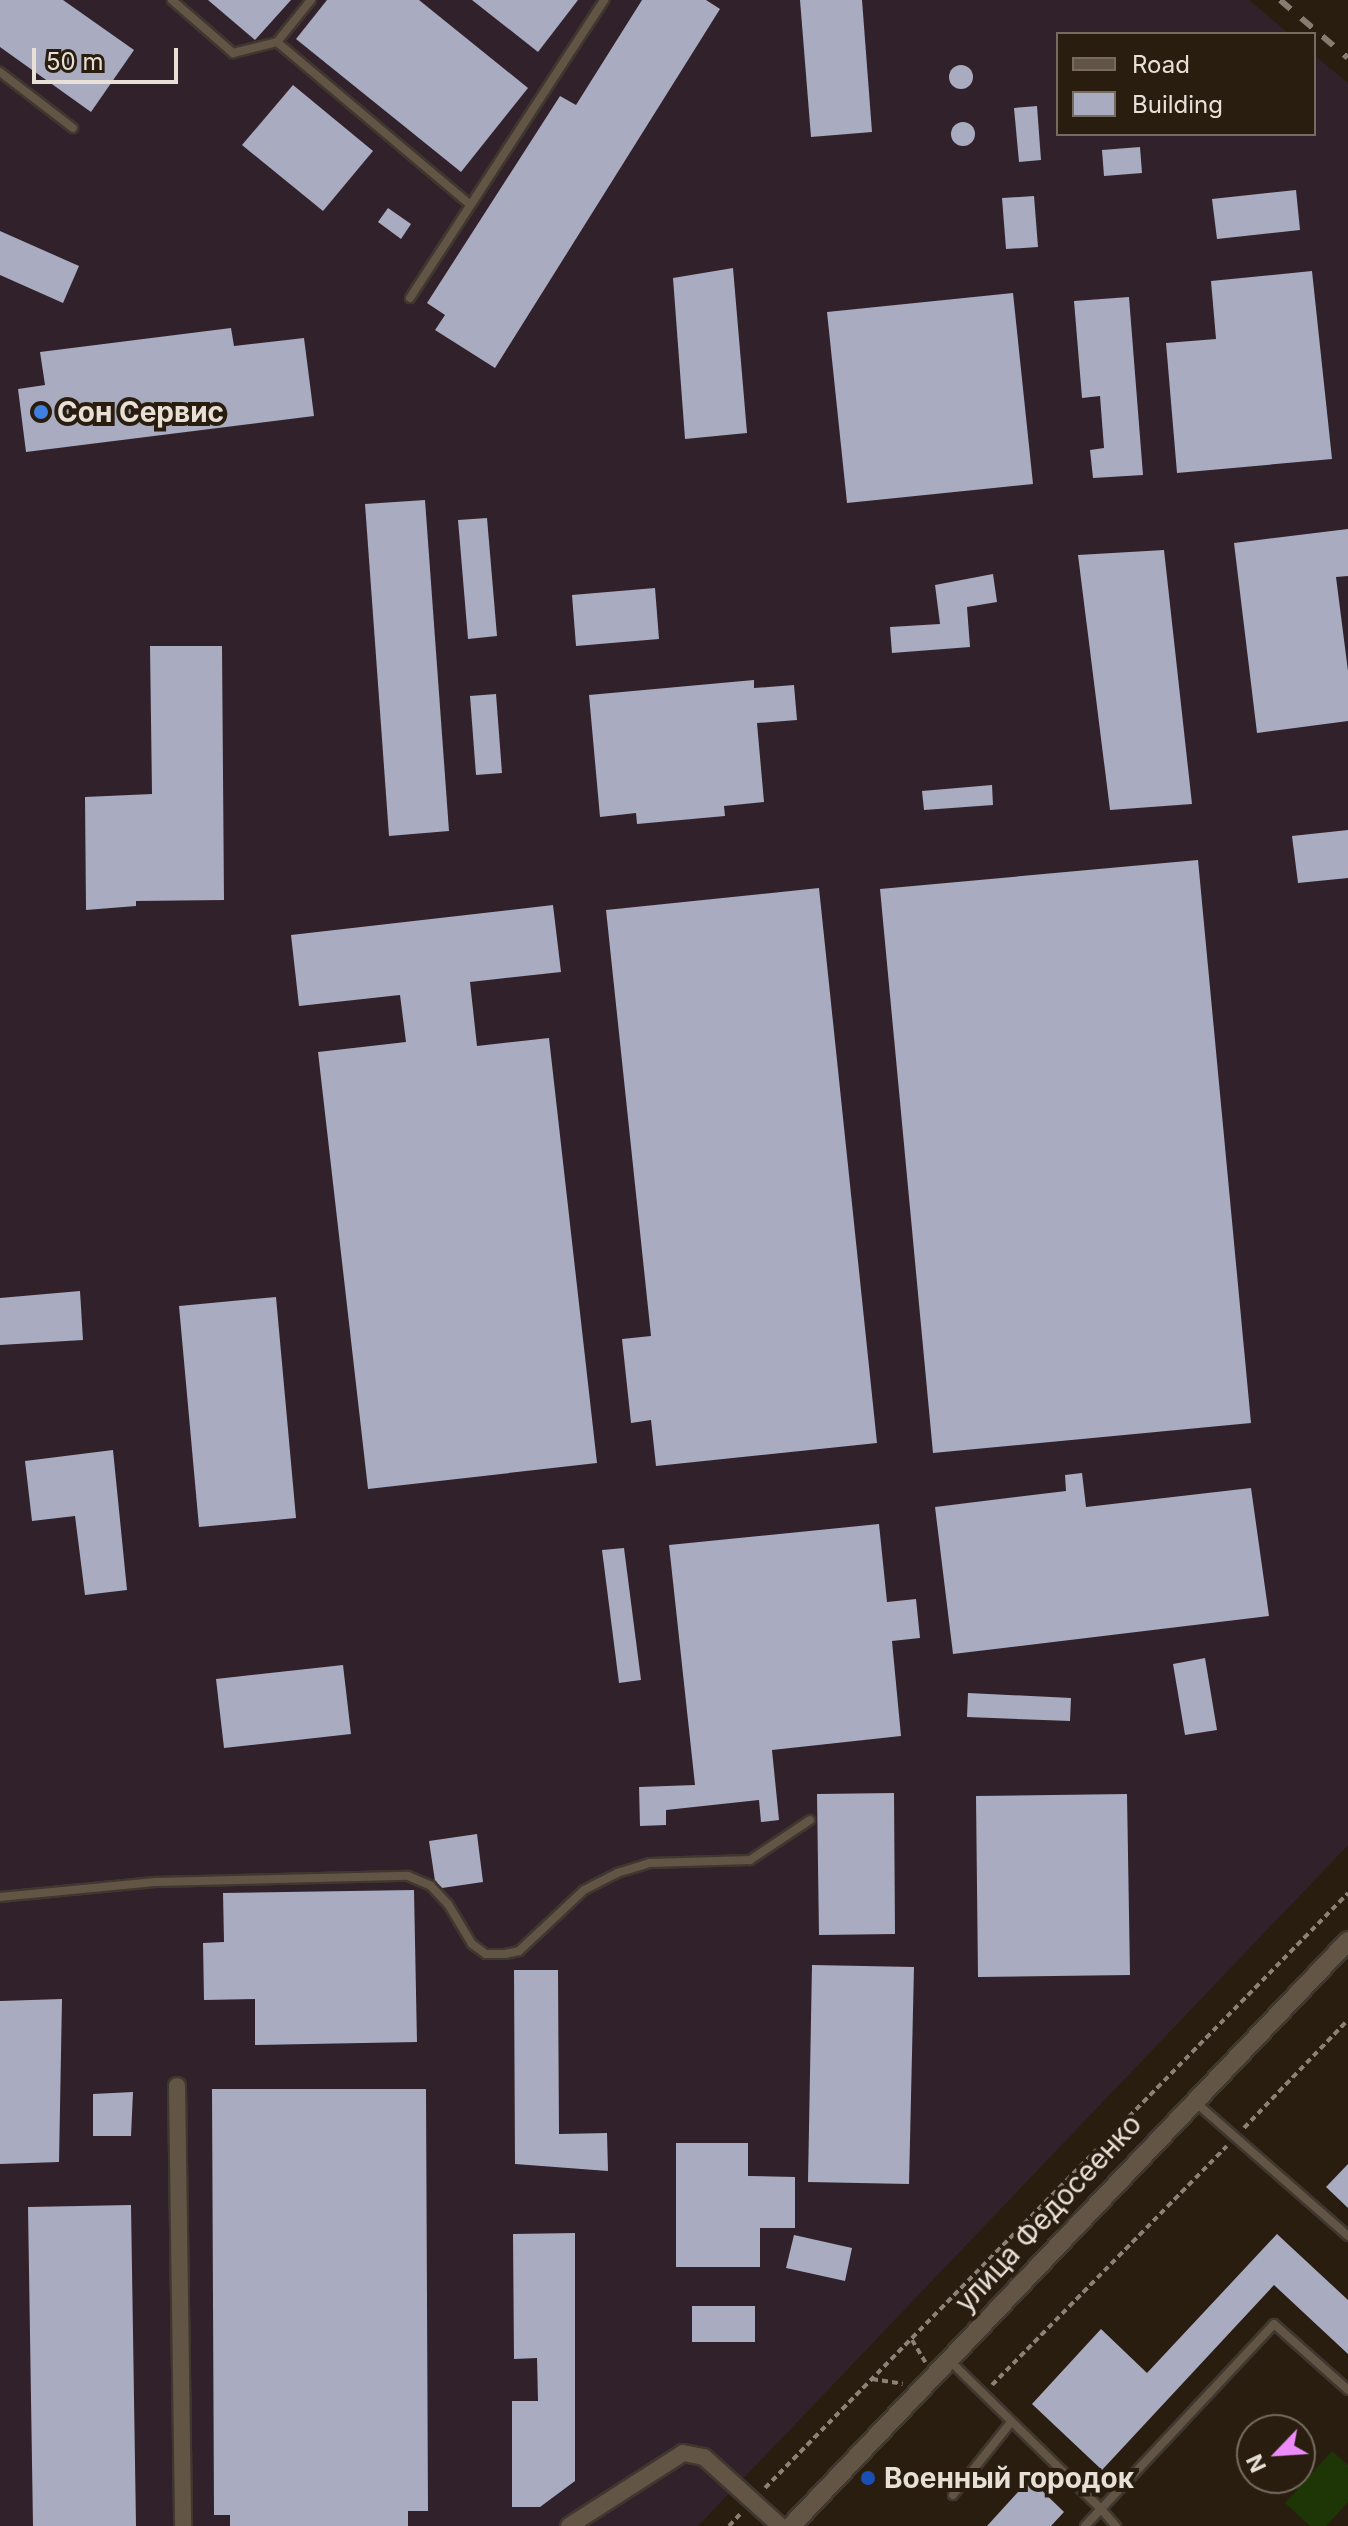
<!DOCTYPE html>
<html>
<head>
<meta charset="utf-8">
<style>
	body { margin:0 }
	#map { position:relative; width:1348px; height:2526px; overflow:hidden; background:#291d10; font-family:Inter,sans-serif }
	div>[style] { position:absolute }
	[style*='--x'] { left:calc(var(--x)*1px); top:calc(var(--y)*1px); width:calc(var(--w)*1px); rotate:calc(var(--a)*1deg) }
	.industrial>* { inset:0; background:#31212b }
	.green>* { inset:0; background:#1e3505 }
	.building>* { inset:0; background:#a9abc0 }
	.round { border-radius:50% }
	.path>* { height:4px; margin-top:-2px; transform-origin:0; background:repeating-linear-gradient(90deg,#8b8176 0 6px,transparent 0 10px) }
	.roads { filter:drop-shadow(2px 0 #40372f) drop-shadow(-2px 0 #40372f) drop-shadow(0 2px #40372f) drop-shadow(0 -2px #40372f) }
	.service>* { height:8px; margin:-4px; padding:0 4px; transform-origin:4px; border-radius:4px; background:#625546 }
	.minor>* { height:16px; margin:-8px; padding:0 8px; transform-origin:8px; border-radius:8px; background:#625546 }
	.tertiary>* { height:18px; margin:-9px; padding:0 9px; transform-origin:9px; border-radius:9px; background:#625546 }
	.rail>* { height:6px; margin-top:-3px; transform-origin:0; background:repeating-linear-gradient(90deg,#877c71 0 14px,transparent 0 28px) }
	.dots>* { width:22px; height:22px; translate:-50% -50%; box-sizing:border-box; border:4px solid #291d10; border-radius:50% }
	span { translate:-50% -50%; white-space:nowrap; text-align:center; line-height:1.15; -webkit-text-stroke:8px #291d10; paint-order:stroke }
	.poi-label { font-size:28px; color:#e8e0d7; font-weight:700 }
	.left { translate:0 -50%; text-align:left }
	.street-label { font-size:28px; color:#e8e0d7 }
	.legend { position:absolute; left:1056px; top:32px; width:260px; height:104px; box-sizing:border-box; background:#291d10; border:2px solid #756b60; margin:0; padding:10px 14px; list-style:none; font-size:24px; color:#e8e0d7 }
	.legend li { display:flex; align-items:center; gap:16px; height:40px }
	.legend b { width:40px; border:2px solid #756b60 }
	.north { position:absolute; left:1236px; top:2414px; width:80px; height:80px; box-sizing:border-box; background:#291d10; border:2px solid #756b60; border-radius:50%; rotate:245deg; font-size:22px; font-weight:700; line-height:32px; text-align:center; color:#e8e0d7 }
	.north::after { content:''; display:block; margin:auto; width:28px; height:36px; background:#ed8cf9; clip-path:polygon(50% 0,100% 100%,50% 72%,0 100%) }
	.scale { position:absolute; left:32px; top:48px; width:146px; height:36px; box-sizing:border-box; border:4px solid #e8e0d7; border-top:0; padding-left:10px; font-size:24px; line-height:28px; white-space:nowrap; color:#e8e0d7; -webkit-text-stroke:6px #291d10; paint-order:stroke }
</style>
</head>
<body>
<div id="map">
	<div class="industrial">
		<i style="clip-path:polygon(0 0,1249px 0,1289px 34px,1058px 34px,1058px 134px,1314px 134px,1314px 55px,1348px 83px,1348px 1845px,698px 2526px,0 2526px)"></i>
	</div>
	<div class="green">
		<i style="clip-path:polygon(1332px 2451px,1348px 2465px,1348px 2502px,1326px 2526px,1310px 2526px,1285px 2503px)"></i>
	</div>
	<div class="building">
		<i style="clip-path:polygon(0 0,63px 0,134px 50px,91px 112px,0 47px)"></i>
		<i style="clip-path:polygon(208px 0,291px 0,255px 40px)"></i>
		<i style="clip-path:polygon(327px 0,419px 0,528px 88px,461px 172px,296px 39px)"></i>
		<i style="clip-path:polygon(472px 0,578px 0,538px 52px)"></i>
		<i style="clip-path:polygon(642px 0,706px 0,720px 9px,495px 368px,435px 330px,445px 315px,427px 303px,560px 96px,576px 105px)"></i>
		<i style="clip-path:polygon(800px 0,862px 0,872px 132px,811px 137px)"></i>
		<i class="round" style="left:949px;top:65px;width:24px;height:24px"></i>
		<i style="clip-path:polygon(293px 85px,373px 151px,323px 211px,242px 145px)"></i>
		<i style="clip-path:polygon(1037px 106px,1041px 160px,1019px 162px,1014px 108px)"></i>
		<i class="round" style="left:951px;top:122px;width:24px;height:24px"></i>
		<i style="clip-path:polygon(1140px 147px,1142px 173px,1104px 176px,1102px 150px)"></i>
		<i style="clip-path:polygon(1296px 190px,1300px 230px,1217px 239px,1212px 199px)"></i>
		<i style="clip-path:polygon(1034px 196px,1038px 247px,1006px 249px,1002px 198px)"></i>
		<i style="clip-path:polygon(388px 208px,411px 224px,401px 239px,378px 222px)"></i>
		<i style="clip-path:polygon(0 231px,79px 266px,63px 303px,0 275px)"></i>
		<i style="clip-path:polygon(733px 268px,747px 433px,685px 439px,673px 278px)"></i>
		<i style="clip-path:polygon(1312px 271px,1332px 459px,1177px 473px,1166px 343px,1216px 339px,1211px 281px)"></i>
		<i style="clip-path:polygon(1013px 293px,1033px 484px,847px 503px,827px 312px)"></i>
		<i style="clip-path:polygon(1129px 297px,1143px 475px,1093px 478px,1090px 450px,1104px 448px,1100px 396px,1082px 398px,1074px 301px)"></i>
		<i style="clip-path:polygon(231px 328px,234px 346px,304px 338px,314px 416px,26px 452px,18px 389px,45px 385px,40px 352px)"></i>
		<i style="clip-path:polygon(425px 500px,449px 831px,389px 836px,365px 504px)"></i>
		<i style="clip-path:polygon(487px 518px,497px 636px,468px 639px,458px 520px)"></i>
		<i style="clip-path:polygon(1348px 529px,1348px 576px,1336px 577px,1348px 671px,1348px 721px,1257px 733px,1234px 543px)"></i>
		<i style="clip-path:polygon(1164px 550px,1192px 804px,1110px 810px,1078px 555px)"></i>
		<i style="clip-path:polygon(993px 574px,997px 602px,967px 607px,970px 647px,892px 653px,890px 627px,940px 624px,935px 585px)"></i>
		<i style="clip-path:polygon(655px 588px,659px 639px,576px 646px,572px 595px)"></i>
		<i style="clip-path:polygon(150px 646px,222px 646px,224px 900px,136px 901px,136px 906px,86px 910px,85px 797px,152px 794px)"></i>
		<i style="clip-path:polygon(754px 680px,754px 688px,794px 685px,797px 720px,757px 723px,764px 802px,724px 806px,725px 816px,637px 824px,636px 813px,600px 817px,589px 695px)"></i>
		<i style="clip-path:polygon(496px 694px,502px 773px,476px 775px,470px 696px)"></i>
		<i style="clip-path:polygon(992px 785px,993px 805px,924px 810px,922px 791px)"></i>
		<i style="clip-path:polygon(1348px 830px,1348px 878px,1298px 883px,1292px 836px)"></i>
		<i style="clip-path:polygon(1198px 860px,1251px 1423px,933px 1453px,880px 889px)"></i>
		<i style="clip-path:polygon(819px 888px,877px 1443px,656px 1466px,651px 1420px,631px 1423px,622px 1339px,651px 1336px,606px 910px)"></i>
		<i style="clip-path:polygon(553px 905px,561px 972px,470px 982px,477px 1046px,549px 1038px,597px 1463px,368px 1489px,318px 1052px,406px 1042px,400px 995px,299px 1006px,291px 935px)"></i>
		<i style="clip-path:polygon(80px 1291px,83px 1340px,0 1345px,0 1298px)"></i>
		<i style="clip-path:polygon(276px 1297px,296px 1518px,199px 1527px,179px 1306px)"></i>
		<i style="clip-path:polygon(113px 1450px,127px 1590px,85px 1595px,75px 1516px,32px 1521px,25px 1461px)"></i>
		<i style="clip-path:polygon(1082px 1473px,1086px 1507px,1251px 1488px,1269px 1616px,953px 1654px,935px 1507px,1066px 1491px,1065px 1475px)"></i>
		<i style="clip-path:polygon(879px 1524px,887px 1602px,916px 1599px,920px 1638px,892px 1641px,901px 1736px,772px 1750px,779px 1820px,761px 1822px,759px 1800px,666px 1810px,666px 1825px,640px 1826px,639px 1787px,695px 1785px,669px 1545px)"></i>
		<i style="clip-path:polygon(624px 1548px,641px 1680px,619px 1683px,602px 1550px)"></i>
		<i style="clip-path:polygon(1205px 1658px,1217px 1730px,1185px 1735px,1173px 1664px)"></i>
		<i style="clip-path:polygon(343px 1665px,351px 1734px,224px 1748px,216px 1679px)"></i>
		<i style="clip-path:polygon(968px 1693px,1071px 1698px,1070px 1721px,967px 1717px)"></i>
		<i style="clip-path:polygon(894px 1793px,895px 1934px,819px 1935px,817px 1794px)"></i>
		<i style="clip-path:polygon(1127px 1794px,1130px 1975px,978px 1977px,976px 1796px)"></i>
		<i style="clip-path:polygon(477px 1834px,483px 1882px,442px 1888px,435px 1881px,429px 1841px)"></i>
		<i style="clip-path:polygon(414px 1890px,417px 2042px,255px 2045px,255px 1999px,204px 2000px,203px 1943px,224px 1942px,223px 1893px)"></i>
		<i style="clip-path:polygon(812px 1965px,914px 1967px,909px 2184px,808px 2182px)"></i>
		<i style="clip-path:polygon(514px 1970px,558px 1970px,559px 2134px,607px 2133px,608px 2171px,515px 2164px)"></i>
		<i style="clip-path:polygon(62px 1999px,59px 2162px,0 2164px,0 2001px)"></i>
		<i style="clip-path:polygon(212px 2089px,426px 2089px,428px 2511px,408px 2511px,408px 2526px,230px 2526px,230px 2515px,214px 2515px)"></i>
		<i style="clip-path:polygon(133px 2092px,131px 2136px,93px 2136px,93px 2094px)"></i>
		<i style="clip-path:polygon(676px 2143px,748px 2143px,748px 2176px,795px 2177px,795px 2228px,760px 2228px,760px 2267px,676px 2267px)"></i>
		<i style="clip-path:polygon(1348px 2164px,1348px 2208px,1326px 2187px)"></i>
		<i style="clip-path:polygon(131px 2205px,136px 2526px,33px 2526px,28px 2207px)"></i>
		<i style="clip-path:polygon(575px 2233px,575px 2481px,540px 2507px,512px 2507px,512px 2401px,538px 2401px,537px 2358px,514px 2359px,513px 2234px)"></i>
		<i style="clip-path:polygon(1277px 2234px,1348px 2300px,1348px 2354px,1274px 2285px,1102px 2470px,1032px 2404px,1101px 2329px,1147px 2373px)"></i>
		<i style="clip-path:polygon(794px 2235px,852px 2248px,845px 2281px,786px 2268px)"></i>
		<i style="clip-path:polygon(692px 2306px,755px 2306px,755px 2342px,692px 2342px)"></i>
		<i style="clip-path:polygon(1030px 2479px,1064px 2512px,1051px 2526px,987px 2526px)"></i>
	</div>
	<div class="path">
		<i style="--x:1244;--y:2128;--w:150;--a:-46.1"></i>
		<i style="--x:912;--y:2340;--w:26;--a:59"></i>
		<i style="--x:872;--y:2379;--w:31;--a:9"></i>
		<i style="--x:992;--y:2385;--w:335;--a:-45.5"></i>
		<i style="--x:765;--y:2488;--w:833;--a:-45.58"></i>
		<i style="--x:729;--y:2526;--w:19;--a:-47"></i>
	</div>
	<div class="roads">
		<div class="service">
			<i style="--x:172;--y:0;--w:81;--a:41"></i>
			<i style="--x:233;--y:53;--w:45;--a:-14"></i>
			<i style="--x:311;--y:0;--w:54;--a:129"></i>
			<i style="--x:277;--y:42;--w:250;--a:40.1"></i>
			<i style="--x:0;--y:72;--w:92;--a:37.5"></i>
			<i style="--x:410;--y:298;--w:356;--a:-56.9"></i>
			<i style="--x:0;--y:1897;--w:158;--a:-5.5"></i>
			<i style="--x:157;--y:1882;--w:251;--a:-1.4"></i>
			<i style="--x:408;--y:1876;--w:25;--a:23"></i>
			<i style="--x:431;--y:1886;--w:25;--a:47"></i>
			<i style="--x:448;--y:1904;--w:47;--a:59"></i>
			<i style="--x:472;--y:1944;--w:17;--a:36"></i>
			<i style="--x:486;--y:1954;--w:19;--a:0"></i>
			<i style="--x:505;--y:1954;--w:14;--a:-12"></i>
			<i style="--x:519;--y:1951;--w:89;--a:-43.2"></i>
			<i style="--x:584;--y:1890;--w:37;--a:-27"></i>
			<i style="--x:617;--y:1873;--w:34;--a:-17"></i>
			<i style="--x:650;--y:1863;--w:100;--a:-1.7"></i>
			<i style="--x:750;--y:1860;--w:72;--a:-33.7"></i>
			<i style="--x:1195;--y:2102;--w:203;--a:41.2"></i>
			<i style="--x:949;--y:2360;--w:213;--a:44.4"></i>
			<i style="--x:1101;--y:2509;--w:253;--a:-46.9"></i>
			<i style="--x:1274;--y:2324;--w:99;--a:41.7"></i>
			<i style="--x:953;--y:2495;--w:93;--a:-51.5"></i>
			<i style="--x:1085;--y:2526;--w:23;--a:-47"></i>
			<i style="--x:1101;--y:2509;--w:23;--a:49"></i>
		</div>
		<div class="minor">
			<i style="--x:177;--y:2086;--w:440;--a:89.2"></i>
			<i style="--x:569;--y:2526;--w:135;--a:-32.6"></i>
			<i style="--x:683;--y:2453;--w:21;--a:11"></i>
			<i style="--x:704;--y:2457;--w:103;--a:42.2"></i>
		</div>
		<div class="tertiary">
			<i style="--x:791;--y:2526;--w:808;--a:-46.4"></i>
		</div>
	</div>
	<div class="rail">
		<i style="--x:1280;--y:0;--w:89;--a:40.5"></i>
	</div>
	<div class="dots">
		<i style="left:41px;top:412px;background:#3f7fe0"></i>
		<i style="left:868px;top:2478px;background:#1a4fb4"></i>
	</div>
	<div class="poi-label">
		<span class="left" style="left:57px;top:412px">Сон Сервис</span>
		<span class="left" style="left:884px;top:2478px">Военный городок</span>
	</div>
	<div class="street-label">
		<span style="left:1048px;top:2213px;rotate:-47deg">улица Федосеенко</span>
	</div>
	<ul class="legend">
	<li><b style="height:10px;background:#625546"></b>Road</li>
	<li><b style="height:22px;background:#a9abc0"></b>Building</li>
	</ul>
	<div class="north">N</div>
	<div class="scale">50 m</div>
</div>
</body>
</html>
